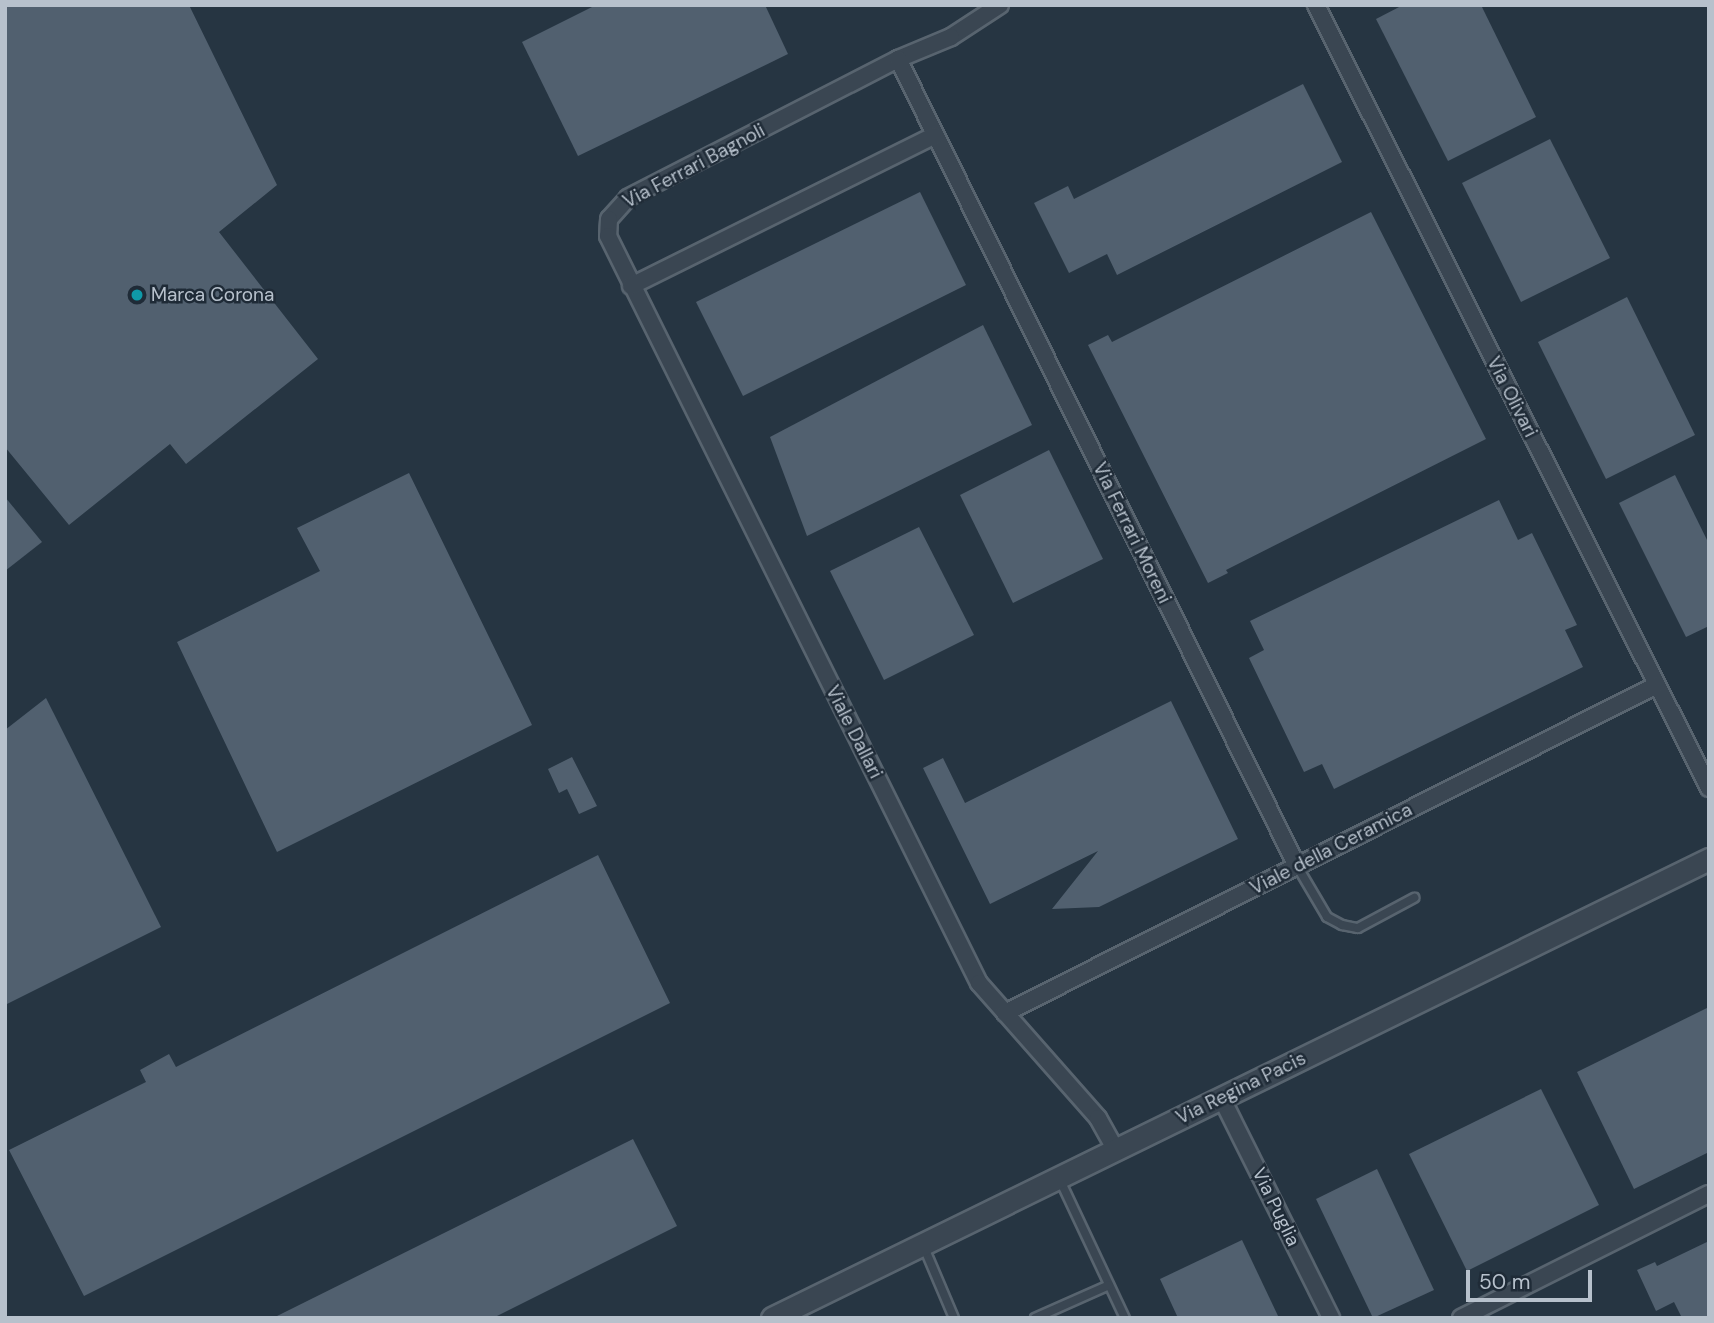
<!DOCTYPE html>
<html>
<head>
<meta charset="utf-8">
<style>
	body { margin:0 }
	#map { position:relative; width:1714px; height:1323px; overflow:hidden; background:#263542; font-family:"DM Sans",sans-serif }
	div>[style] { position:absolute }
	[style*='--x'] { left:calc(var(--x)*1px); top:calc(var(--y)*1px); width:calc(var(--w)*1px); rotate:calc(var(--a)*1deg) }
	.building>* { inset:0; background:#51606f }
	.roads { filter:drop-shadow(2px 0 #58646f) drop-shadow(-2px 0 #58646f) drop-shadow(0 2px #58646f) drop-shadow(0 -2px #58646f) }
	.service>* { height:8px; margin:-4px; padding:0 4px; transform-origin:4px; border-radius:4px; background:#3a4652 }
	.minor>* { height:16px; margin:-8px; padding:0 8px; transform-origin:8px; border-radius:8px; background:#3a4652 }
	.tertiary>* { height:21px; margin:-10.5px; padding:0 10.5px; transform-origin:10.5px; border-radius:10.5px; background:#3a4652 }
	.dots>* { width:19px; height:19px; translate:-50% -50%; box-sizing:border-box; border:4px solid #1f2b37; border-radius:50% }
	span { translate:-50% -50%; white-space:nowrap; text-align:center; line-height:1.15; -webkit-text-stroke:5px #1f2b37; paint-order:stroke }
	.street-label { font-size:19px; color:#b7c1cc }
	.poi-label { font-size:19px; color:#b7c1cc }
	.left { translate:0 -50%; text-align:left }
	.frame { position:absolute; inset:0; border:7px solid #b7c1cc; pointer-events:none }
	.scale { position:absolute; left:1466px; top:1270px; width:126px; height:32px; box-sizing:border-box; border:4px solid #b7c1cc; border-top:0; padding-left:9px; font-size:21px; line-height:24px; white-space:nowrap; color:#b7c1cc; -webkit-text-stroke:5px #1f2b37; paint-order:stroke }
</style>
</head>
<body>
<div id="map">
	<div class="building">
		<i style="clip-path:polygon(5px 5px,189px 5px,277px 185px,219px 232px,318px 359px,186px 464px,170px 444px,69px 525px,5px 447px)"></i>
		<i style="clip-path:polygon(596px 5px,765px 5px,788px 54px,578px 156px,522px 42px)"></i>
		<i style="clip-path:polygon(1403px 5px,1481px 5px,1536px 117px,1448px 161px,1376px 19px)"></i>
		<i style="clip-path:polygon(1303px 84px,1342px 162px,1117px 275px,1107px 254px,1069px 273px,1034px 203px,1068px 186px,1074px 199px)"></i>
		<i style="clip-path:polygon(1550px 139px,1610px 258px,1521px 302px,1462px 183px)"></i>
		<i style="clip-path:polygon(920px 192px,966px 285px,743px 396px,696px 302px)"></i>
		<i style="clip-path:polygon(1371px 212px,1486px 439px,1226px 570px,1228px 573px,1208px 583px,1088px 345px,1108px 335px,1112px 342px)"></i>
		<i style="clip-path:polygon(1627px 297px,1695px 435px,1606px 479px,1538px 342px)"></i>
		<i style="clip-path:polygon(983px 325px,1032px 425px,807px 536px,770px 437px)"></i>
		<i style="clip-path:polygon(1049px 450px,1103px 559px,1013px 603px,960px 495px)"></i>
		<i style="clip-path:polygon(409px 473px,532px 725px,277px 852px,177px 642px,320px 571px,297px 528px)"></i>
		<i style="clip-path:polygon(1675px 475px,1709px 544px,1709px 626px,1686px 637px,1619px 503px)"></i>
		<i style="clip-path:polygon(5px 497px,42px 542px,5px 571px)"></i>
		<i style="clip-path:polygon(1499px 500px,1518px 540px,1532px 533px,1577px 625px,1565px 630px,1583px 667px,1334px 789px,1322px 764px,1304px 772px,1249px 658px,1264px 650px,1250px 621px)"></i>
		<i style="clip-path:polygon(919px 527px,974px 635px,884px 680px,830px 571px)"></i>
		<i style="clip-path:polygon(46px 698px,161px 927px,5px 1005px,5px 730px)"></i>
		<i style="clip-path:polygon(1171px 701px,1238px 839px,1099px 907px,1052px 909px,1098px 851px,990px 904px,923px 768px,943px 758px,965px 803px)"></i>
		<i style="clip-path:polygon(572px 757px,597px 806px,579px 814px,567px 789px,559px 793px,548px 769px)"></i>
		<i style="clip-path:polygon(598px 855px,670px 1003px,84px 1296px,9px 1150px,146px 1082px,140px 1070px,169px 1054px,176px 1067px)"></i>
		<i style="clip-path:polygon(1709px 1007px,1709px 1152px,1634px 1189px,1577px 1072px)"></i>
		<i style="clip-path:polygon(1541px 1089px,1599px 1205px,1467px 1271px,1409px 1154px)"></i>
		<i style="clip-path:polygon(633px 1139px,677px 1226px,493px 1318px,273px 1318px)"></i>
		<i style="clip-path:polygon(1377px 1169px,1434px 1290px,1373px 1318px,1316px 1199px)"></i>
		<i style="clip-path:polygon(1242px 1240px,1279px 1318px,1178px 1318px,1160px 1279px)"></i>
		<i style="clip-path:polygon(1709px 1241px,1709px 1318px,1682px 1318px,1674px 1302px,1656px 1311px,1637px 1270px,1655px 1262px,1657px 1266px)"></i>
	</div>
	<div class="roads">
		<div class="service">
			<i style="--x:1297;--y:866;--w:59;--a:59.5"></i>
			<i style="--x:1327;--y:917;--w:17;--a:28"></i>
			<i style="--x:1342;--y:925;--w:16;--a:11"></i>
			<i style="--x:1358;--y:928;--w:64;--a:-28.2"></i>
			<i style="--x:1059;--y:1178;--w:155;--a:64.8"></i>
			<i style="--x:923;--y:1245;--w:79;--a:67"></i>
			<i style="--x:1035;--y:1318;--w:81;--a:-24"></i>
		</div>
		<div class="minor">
			<i style="--x:1000;--y:5;--w:59;--a:146.9"></i>
			<i style="--x:951;--y:37;--w:57;--a:157.5"></i>
			<i style="--x:898;--y:59;--w:304;--a:152.8"></i>
			<i style="--x:628;--y:198;--w:28;--a:132"></i>
			<i style="--x:609;--y:219;--w:17;--a:93"></i>
			<i style="--x:608;--y:236;--w:834;--a:63.59"></i>
			<i style="--x:979;--y:983;--w:180;--a:48.6"></i>
			<i style="--x:1098;--y:1118;--w:38;--a:61"></i>
			<i style="--x:1316;--y:5;--w:876;--a:63.35"></i>
			<i style="--x:898;--y:59;--w:900;--a:63.69"></i>
			<i style="--x:631;--y:286;--w:339;--a:-26.4"></i>
			<i style="--x:1005;--y:1013;--w:730;--a:-26.71"></i>
			<i style="--x:1221;--y:1097;--w:247;--a:63.5"></i>
			<i style="--x:1461;--y:1318;--w:277;--a:-26.6"></i>
		</div>
		<div class="tertiary">
			<i style="--x:772;--y:1318;--w:1043;--a:-26.1"></i>
		</div>
	</div>
	<div class="dots">
		<i style="left:137px;top:295px;background:#0f9aa8"></i>
	</div>
	<div class="street-label">
		<span style="left:694px;top:166px;rotate:-28deg">Via Ferrari Bagnoli</span>
		<span style="left:1512px;top:397px;rotate:63deg">Via Olivari</span>
		<span style="left:1132px;top:533px;rotate:64deg">Via Ferrari Moreni</span>
		<span style="left:854px;top:732px;rotate:63deg">Viale Dallari</span>
		<span style="left:1331px;top:849px;rotate:-27deg">Viale della Ceramica</span>
		<span style="left:1241px;top:1088px;rotate:-26deg">Via Regina Pacis</span>
		<span style="left:1276px;top:1207px;rotate:64deg">Via Puglia</span>
	</div>
	<div class="poi-label">
		<span class="left" style="left:151px;top:295px">Marca Corona</span>
	</div>
	<div class="frame"></div>
	<div class="scale">50 m</div>
</div>
</body>
</html>
